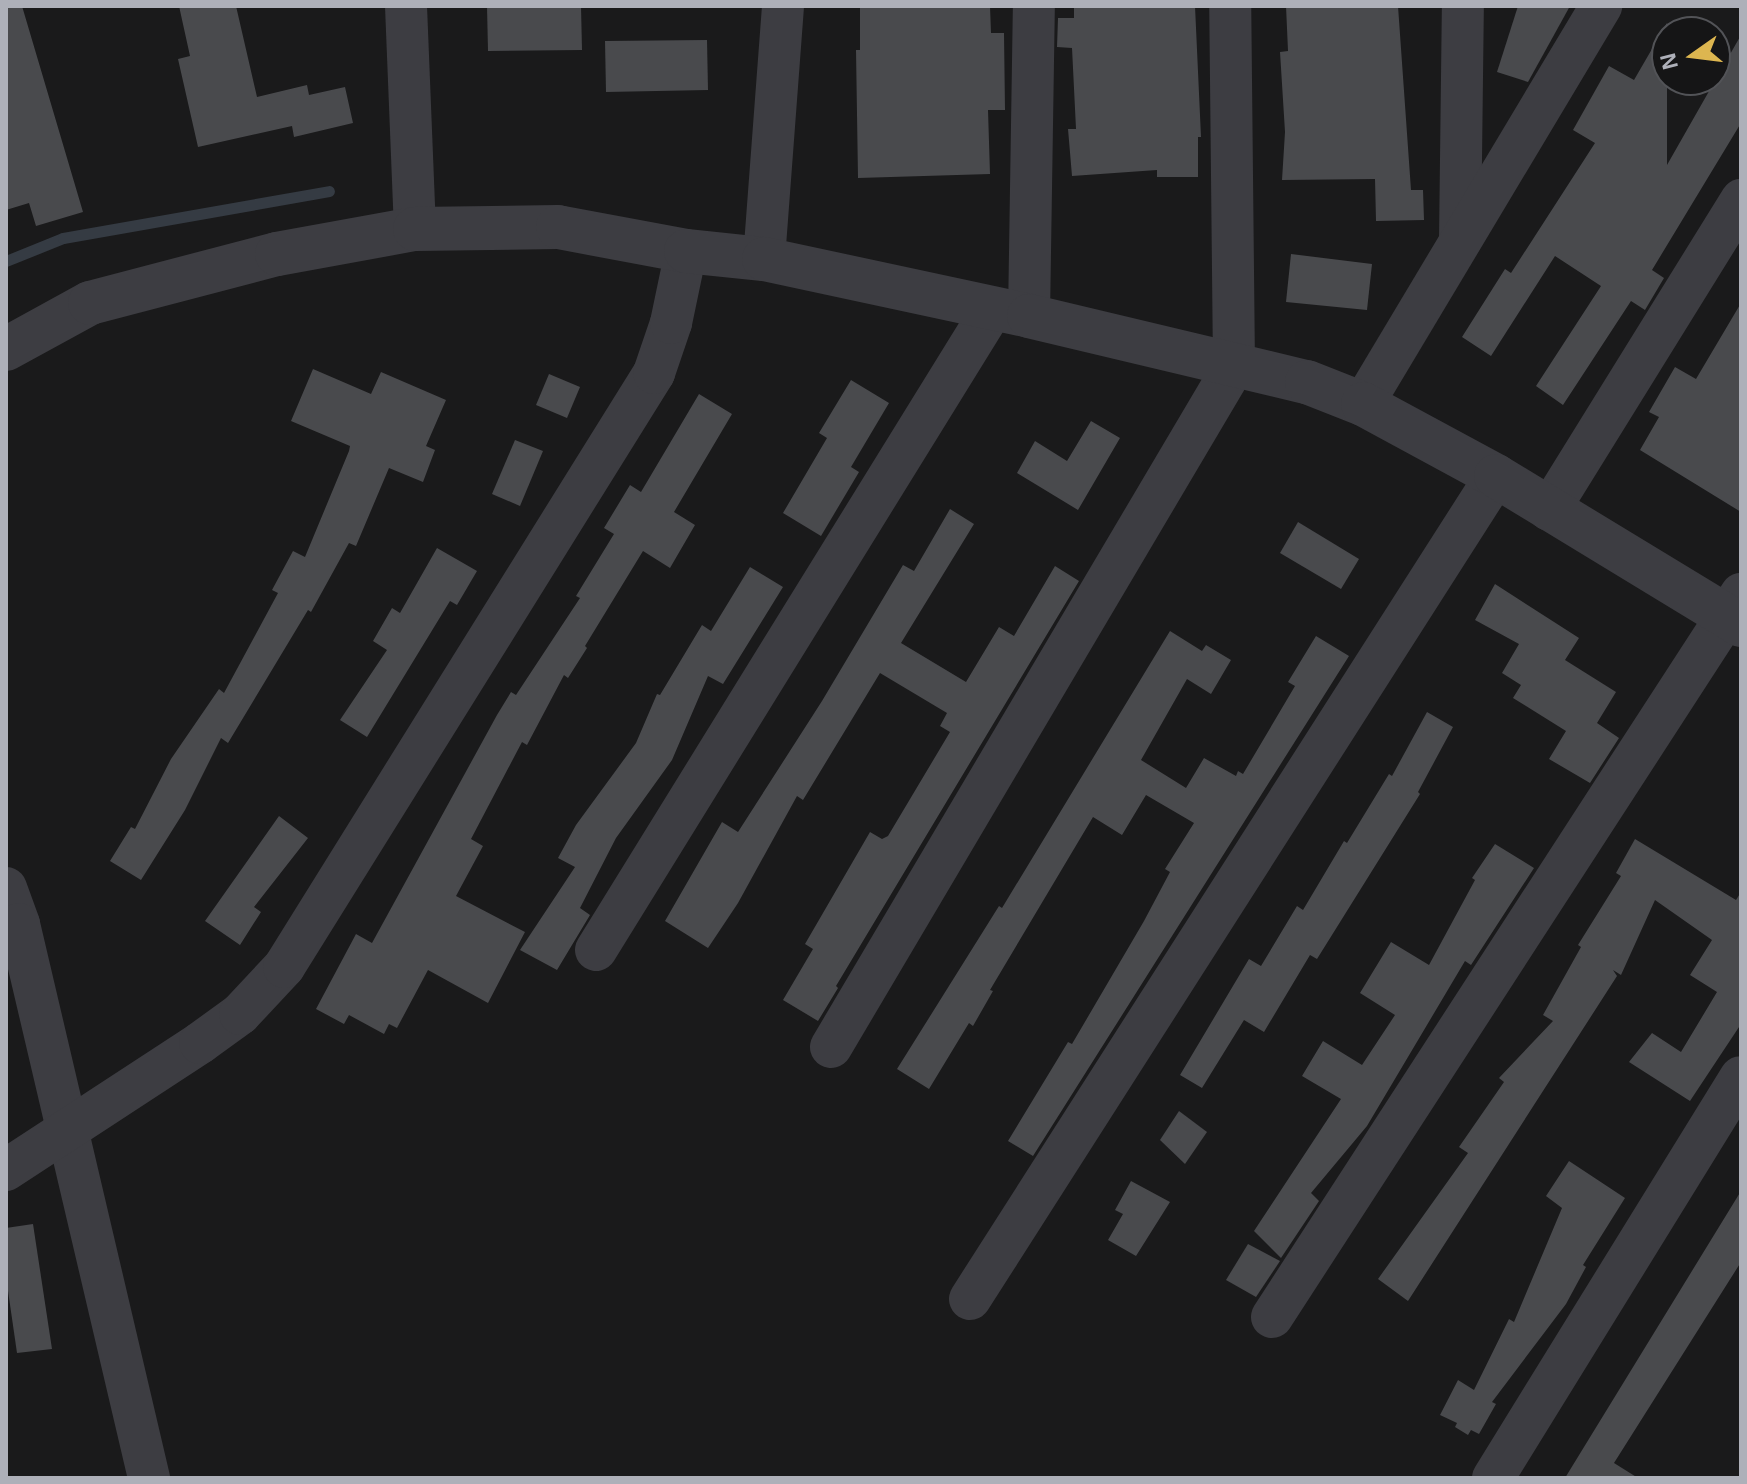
<!DOCTYPE html>
<html>
<head>
<meta charset="utf-8">
<style>
	body { margin:0 }
	#map { position:relative; width:1747px; height:1484px; overflow:hidden; background:#1a1a1b; font-family:Arial,sans-serif }
	div>[style] { position:absolute }
	[style*='--x'] { left:calc(var(--x)*1px); top:calc(var(--y)*1px); width:calc(var(--w)*1px); rotate:calc(var(--a)*1deg) }
	.stream>* { height:11px; margin:-5.5px; padding:0 5.5px; transform-origin:5.5px; border-radius:5.5px; background:#353b43 }
	.building>* { inset:0; background:#494a4d }
	.minor>* { height:42px; margin:-21px; padding:0 21px; transform-origin:21px; border-radius:21px; background:#3d3d42 }
	.tertiary>* { height:44px; margin:-22px; padding:0 22px; transform-origin:22px; border-radius:22px; background:#3d3d42 }
	span { translate:-50% -50%; white-space:nowrap; text-align:center; line-height:1.15; -webkit-text-stroke:8px #151516; paint-order:stroke }
	.frame { position:absolute; inset:0; border:8px solid #aeb0b9; pointer-events:none }
	.north { position:absolute; left:1651px; top:16px; width:80px; height:80px; box-sizing:border-box; background:#151516; border:2px solid #525357; border-radius:50%; rotate:256deg; font-size:22px; font-weight:700; line-height:32px; text-align:center; color:#aeb0b9 }
	.north::after { content:''; display:block; margin:auto; width:28px; height:36px; background:#ddb650; clip-path:polygon(50% 0,100% 100%,50% 72%,0 100%) }
</style>
</head>
<body>
<div id="map">
	<div class="stream">
		<i style="--x:6;--y:261;--w:61;--a:-22"></i>
		<i style="--x:63;--y:238;--w:270;--a:-10"></i>
	</div>
	<div class="building">
		<i style="clip-path:polygon(6px 6px,22px 6px,83px 212px,36px 226px,29px 203px,6px 210px)"></i>
		<i style="clip-path:polygon(179px 6px,236px 6px,257px 97px,307px 85px,309px 95px,345px 87px,353px 123px,294px 137px,292px 126px,198px 147px,178px 59px,190px 56px)"></i>
		<i style="clip-path:polygon(487px 6px,581px 6px,582px 50px,488px 51px)"></i>
		<i style="clip-path:polygon(860px 6px,990px 6px,991px 33px,1004px 33px,1005px 110px,988px 110px,990px 174px,858px 178px,856px 50px,860px 50px)"></i>
		<i style="clip-path:polygon(1074px 6px,1195px 6px,1201px 137px,1198px 137px,1198px 177px,1157px 177px,1157px 170px,1072px 176px,1068px 129px,1076px 129px,1072px 48px,1057px 47px,1058px 18px,1074px 18px)"></i>
		<i style="clip-path:polygon(1286px 6px,1398px 6px,1411px 190px,1423px 190px,1424px 220px,1376px 221px,1375px 179px,1282px 180px,1285px 132px,1280px 52px,1288px 51px)"></i>
		<i style="clip-path:polygon(1518px 6px,1570px 6px,1528px 82px,1497px 72px)"></i>
		<i style="clip-path:polygon(1667px 23px,1667px 165px,1741px 35px,1741px 123px,1652px 270px,1664px 278px,1645px 310px,1631px 301px,1563px 405px,1536px 386px,1601px 286px,1555px 256px,1491px 356px,1462px 337px,1505px 269px,1511px 273px,1595px 143px,1573px 130px,1609px 66px,1634px 80px)"></i>
		<i style="clip-path:polygon(707px 40px,708px 90px,606px 92px,605px 41px)"></i>
		<i style="clip-path:polygon(1291px 254px,1372px 264px,1367px 310px,1286px 302px)"></i>
		<i style="clip-path:polygon(1741px 303px,1741px 512px,1640px 450px,1659px 417px,1649px 412px,1675px 367px,1696px 379px)"></i>
		<i style="clip-path:polygon(313px 369px,371px 394px,381px 372px,446px 400px,426px 446px,435px 450px,423px 482px,389px 468px,356px 546px,349px 543px,311px 612px,308px 610px,228px 743px,221px 738px,185px 810px,141px 880px,110px 861px,131px 827px,135px 829px,171px 759px,219px 689px,224px 693px,278px 593px,272px 590px,293px 551px,305px 557px,349px 451px,350px 446px,291px 421px)"></i>
		<i style="clip-path:polygon(549px 374px,580px 387px,567px 418px,536px 405px)"></i>
		<i style="clip-path:polygon(851px 380px,889px 403px,851px 467px,859px 472px,821px 536px,783px 513px,827px 438px,819px 433px)"></i>
		<i style="clip-path:polygon(699px 394px,732px 414px,674px 512px,695px 525px,670px 568px,643px 551px,585px 646px,587px 648px,568px 678px,564px 675px,527px 745px,522px 742px,471px 839px,483px 846px,456px 896px,525px 932px,488px 1003px,428px 970px,397px 1028px,389px 1024px,384px 1034px,349px 1015px,344px 1024px,316px 1009px,356px 934px,372px 943px,497px 715px,511px 692px,516px 695px,580px 598px,576px 596px,614px 534px,604px 528px,630px 485px,641px 492px)"></i>
		<i style="clip-path:polygon(1091px 421px,1120px 438px,1078px 510px,1017px 473px,1035px 441px,1067px 461px)"></i>
		<i style="clip-path:polygon(515px 440px,543px 451px,520px 506px,492px 494px)"></i>
		<i style="clip-path:polygon(950px 509px,974px 524px,901px 643px,966px 682px,999px 627px,1014px 636px,1055px 566px,1079px 581px,836px 986px,838px 988px,818px 1021px,783px 1000px,813px 949px,805px 944px,870px 832px,882px 839px,888px 836px,950px 732px,940px 726px,947px 713px,880px 673px,803px 800px,797px 796px,738px 903px,708px 948px,665px 921px,722px 822px,738px 832px,822px 701px,903px 565px,914px 571px)"></i>
		<i style="clip-path:polygon(1298px 522px,1359px 559px,1341px 589px,1280px 553px)"></i>
		<i style="clip-path:polygon(437px 548px,477px 571px,457px 605px,450px 601px,367px 737px,340px 720px,387px 650px,373px 641px,392px 608px,400px 613px)"></i>
		<i style="clip-path:polygon(750px 567px,783px 587px,723px 684px,708px 676px,672px 760px,616px 838px,580px 908px,590px 915px,557px 970px,520px 950px,575px 867px,558px 858px,576px 825px,636px 743px,657px 694px,660px 695px,702px 625px,711px 631px)"></i>
		<i style="clip-path:polygon(1495px 584px,1579px 638px,1565px 660px,1616px 692px,1597px 723px,1619px 738px,1590px 783px,1549px 759px,1566px 731px,1513px 698px,1521px 685px,1502px 673px,1519px 644px,1475px 620px)"></i>
		<i style="clip-path:polygon(1170px 631px,1202px 651px,1206px 645px,1231px 660px,1211px 694px,1187px 679px,1141px 760px,1186px 788px,1204px 758px,1236px 776px,1238px 771px,1243px 774px,1295px 686px,1288px 682px,1316px 636px,1349px 656px,1033px 1156px,1008px 1141px,1068px 1042px,1072px 1044px,1144px 921px,1170px 872px,1165px 869px,1194px 823px,1146px 795px,1122px 835px,1093px 817px,990px 990px,993px 991px,973px 1026px,969px 1023px,929px 1089px,897px 1069px,999px 906px,1002px 908px)"></i>
		<i style="clip-path:polygon(1427px 712px,1453px 727px,1418px 792px,1420px 794px,1317px 959px,1310px 955px,1264px 1032px,1244px 1020px,1202px 1088px,1180px 1075px,1249px 959px,1261px 966px,1297px 906px,1303px 910px,1344px 841px,1347px 843px,1389px 774px,1392px 776px)"></i>
		<i style="clip-path:polygon(279px 816px,308px 838px,254px 907px,261px 912px,240px 945px,205px 921px)"></i>
		<i style="clip-path:polygon(1635px 839px,1736px 900px,1741px 892px,1741px 1024px,1690px 1101px,1629px 1062px,1652px 1033px,1681px 1052px,1717px 992px,1690px 975px,1712px 940px,1655px 900px,1621px 975px,1613px 970px,1617px 976px,1408px 1301px,1378px 1279px,1468px 1153px,1459px 1147px,1504px 1082px,1499px 1078px,1553px 1021px,1543px 1015px,1581px 947px,1578px 945px,1621px 876px,1616px 873px)"></i>
		<i style="clip-path:polygon(1495px 844px,1534px 868px,1471px 965px,1465px 961px,1367px 1126px,1311px 1193px,1319px 1201px,1281px 1258px,1254px 1231px,1341px 1099px,1302px 1076px,1323px 1041px,1362px 1065px,1395px 1015px,1360px 993px,1391px 942px,1429px 965px,1475px 880px,1472px 878px)"></i>
		<i style="clip-path:polygon(1179px 1111px,1207px 1132px,1185px 1164px,1160px 1140px)"></i>
		<i style="clip-path:polygon(1569px 1161px,1625px 1198px,1583px 1265px,1586px 1267px,1566px 1304px,1492px 1402px,1496px 1404px,1479px 1434px,1471px 1430px,1468px 1435px,1455px 1427px,1457px 1423px,1440px 1415px,1458px 1380px,1474px 1390px,1509px 1319px,1514px 1322px,1562px 1208px,1546px 1196px)"></i>
		<i style="clip-path:polygon(1131px 1181px,1170px 1202px,1136px 1256px,1108px 1240px,1123px 1214px,1115px 1210px)"></i>
		<i style="clip-path:polygon(1741px 1191px,1741px 1262px,1614px 1463px,1638px 1478px,1565px 1478px)"></i>
		<i style="clip-path:polygon(33px 1224px,52px 1349px,17px 1353px,6px 1277px,6px 1228px)"></i>
		<i style="clip-path:polygon(1248px 1244px,1280px 1261px,1256px 1297px,1226px 1280px)"></i>
	</div>
	<div class="minor">
		<i style="--x:406;--y:6;--w:223;--a:87.7"></i>
		<i style="--x:1460;--y:241;--w:235;--a:-89.3"></i>
		<i style="--x:764;--y:259;--w:254;--a:-85.7"></i>
		<i style="--x:1029;--y:316;--w:310;--a:-89.1"></i>
		<i style="--x:1363;--y:404;--w:464;--a:-59.1"></i>
		<i style="--x:1549;--y:510;--w:365;--a:-58.2"></i>
		<i style="--x:6;--y:888;--w:38;--a:70"></i>
		<i style="--x:19;--y:924;--w:569;--a:76.79"></i>
		<i style="--x:596;--y:950;--w:755;--a:-58.27"></i>
		<i style="--x:831;--y:1047;--w:791;--a:-59.38"></i>
		<i style="--x:1234;--y:366;--w:360;--a:-90.6"></i>
		<i style="--x:6;--y:1170;--w:232;--a:-33.2"></i>
		<i style="--x:200;--y:1043;--w:49;--a:-35.9"></i>
		<i style="--x:240;--y:1014;--w:64;--a:-46.9"></i>
		<i style="--x:284;--y:967;--w:700;--a:-58.08"></i>
		<i style="--x:654;--y:373;--w:53;--a:-71.2"></i>
		<i style="--x:671;--y:323;--w:74;--a:-78.2"></i>
		<i style="--x:970;--y:1299;--w:977;--a:-57.42"></i>
		<i style="--x:1272;--y:1317;--w:862;--a:-57.03"></i>
		<i style="--x:1493;--y:1478;--w:471;--a:-58.3"></i>
	</div>
	<div class="tertiary">
		<i style="--x:6;--y:349;--w:96;--a:-28.7"></i>
		<i style="--x:90;--y:303;--w:193;--a:-14.7"></i>
		<i style="--x:277;--y:254;--w:140;--a:-10.3"></i>
		<i style="--x:415;--y:229;--w:143;--a:-0.8"></i>
		<i style="--x:558;--y:227;--w:130;--a:10.6"></i>
		<i style="--x:686;--y:251;--w:78;--a:5.9"></i>
		<i style="--x:764;--y:259;--w:271;--a:12.1"></i>
		<i style="--x:1029;--y:316;--w:286;--a:13.4"></i>
		<i style="--x:1307;--y:382;--w:60;--a:21.4"></i>
		<i style="--x:1363;--y:404;--w:151;--a:28.4"></i>
		<i style="--x:1496;--y:476;--w:287;--a:31.3"></i>
	</div>
	<div class="frame"></div>
	<div class="north">N</div>
</div>
</body>
</html>
